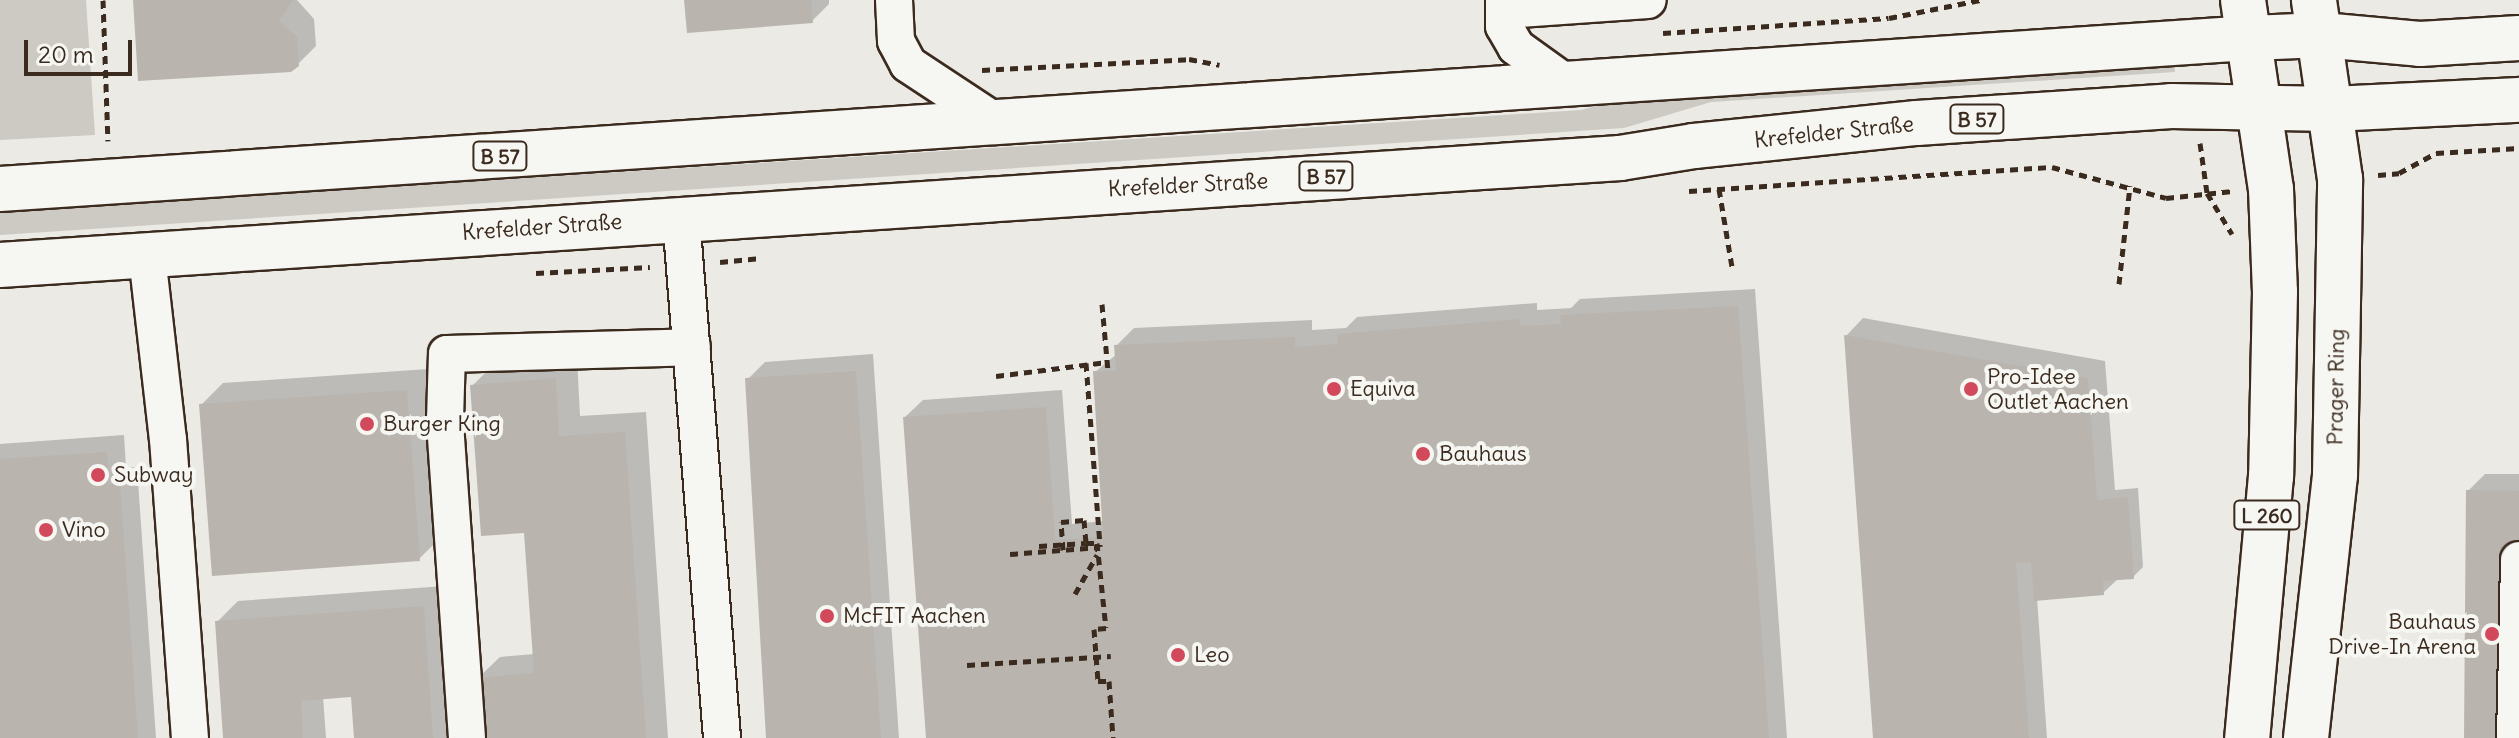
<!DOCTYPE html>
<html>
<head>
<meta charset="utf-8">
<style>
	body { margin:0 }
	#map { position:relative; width:2519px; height:738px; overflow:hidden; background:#ebeae5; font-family:Delius,sans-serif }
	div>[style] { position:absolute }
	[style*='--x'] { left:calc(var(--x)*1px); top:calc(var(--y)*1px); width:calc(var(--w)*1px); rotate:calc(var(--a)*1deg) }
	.green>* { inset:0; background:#cdcac4 }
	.shadow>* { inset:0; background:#0003 }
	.building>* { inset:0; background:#bab4ae }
	.path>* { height:5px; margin-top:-2.5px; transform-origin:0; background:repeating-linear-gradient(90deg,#3b2a1e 0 8px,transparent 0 14px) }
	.roads { filter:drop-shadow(2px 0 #3b2a1e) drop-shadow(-2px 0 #3b2a1e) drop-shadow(0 2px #3b2a1e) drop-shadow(0 -2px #3b2a1e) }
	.minor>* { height:36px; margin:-18px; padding:0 18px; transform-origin:18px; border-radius:18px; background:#f6f6f2 }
	.major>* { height:44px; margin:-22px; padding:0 22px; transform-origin:22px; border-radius:22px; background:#f6f6f2 }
	.dots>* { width:22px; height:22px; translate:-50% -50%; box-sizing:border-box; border:4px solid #f6f6f2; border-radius:50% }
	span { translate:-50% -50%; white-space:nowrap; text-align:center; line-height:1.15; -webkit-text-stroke:8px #f6f6f2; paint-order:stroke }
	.shield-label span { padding:2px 6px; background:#f6f6f2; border:2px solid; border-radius:6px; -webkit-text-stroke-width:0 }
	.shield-label { font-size:20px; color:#3b2a1e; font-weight:700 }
	.street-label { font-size:22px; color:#3b2a1e }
	.poi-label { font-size:22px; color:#3b2a1e }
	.left { translate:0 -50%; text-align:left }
	.right { translate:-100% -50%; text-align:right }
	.scale { position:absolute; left:24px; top:40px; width:108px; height:36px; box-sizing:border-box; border:4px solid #3b2a1e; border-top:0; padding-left:10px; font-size:24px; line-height:28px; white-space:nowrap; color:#3b2a1e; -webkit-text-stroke:6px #f6f6f2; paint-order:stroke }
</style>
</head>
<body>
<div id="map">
	<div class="green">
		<i style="clip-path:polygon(0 0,86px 0,95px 135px,0 140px)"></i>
		<i style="clip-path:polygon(2174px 57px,2175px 72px,1711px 102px,1624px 128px,0 235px,0 212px,1581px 110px,1625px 99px)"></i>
	</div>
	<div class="shadow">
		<i style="clip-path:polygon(135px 0,297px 0,314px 19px,316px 46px,298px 64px)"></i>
		<i style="clip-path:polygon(686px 0,829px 0,829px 4px,812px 21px)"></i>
		<i style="clip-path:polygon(1755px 289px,1787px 738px,928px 738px,905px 417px,923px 400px,1062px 390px,1072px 524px,1104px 521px,1095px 372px,1117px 354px,1116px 346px,1134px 328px,1312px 320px,1312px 330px,1346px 328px,1357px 317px,1537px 303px,1537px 310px,1571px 308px,1580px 299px)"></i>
		<i style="clip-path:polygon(1863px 318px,2105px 361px,2115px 490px,2138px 488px,2143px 567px,2133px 577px,2119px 578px,2103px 593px,2037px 598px,2047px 738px,1875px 738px,1846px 336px)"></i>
		<i style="clip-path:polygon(873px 354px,899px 738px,768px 738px,748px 379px,765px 362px)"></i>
		<i style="clip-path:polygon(577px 358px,580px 416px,646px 412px,668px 738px,482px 738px,478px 678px,500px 657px,534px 654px,526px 530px,472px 386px,494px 364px)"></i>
		<i style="clip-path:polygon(428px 369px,440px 538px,419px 559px,201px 405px,223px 383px)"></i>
		<i style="clip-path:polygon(124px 435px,126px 468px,137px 467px,156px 738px,0 738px,0 444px)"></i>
		<i style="clip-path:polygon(2485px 474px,2519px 474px,2519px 738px,2466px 738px,2468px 491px)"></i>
		<i style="clip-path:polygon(445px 586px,455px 738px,356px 738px,352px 695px,323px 697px,326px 738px,225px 738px,217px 622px,238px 601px)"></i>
	</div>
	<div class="building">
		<i style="clip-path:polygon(133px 0,293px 0,279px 21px,297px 37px,299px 66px,291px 72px,138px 81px)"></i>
		<i style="clip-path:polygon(684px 0,811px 0,813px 23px,687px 33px)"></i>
		<i style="clip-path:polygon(1738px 306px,1769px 738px,926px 738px,903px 417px,1046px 407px,1055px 540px,1103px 537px,1093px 371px,1116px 371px,1114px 345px,1295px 337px,1295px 347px,1338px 344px,1337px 334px,1520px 319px,1520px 326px,1561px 324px,1560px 315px)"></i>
		<i style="clip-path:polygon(1844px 335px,2088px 378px,2097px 500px,2128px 497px,2134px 579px,2103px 581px,2104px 595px,2034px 601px,2031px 562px,2016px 563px,2029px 738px,1873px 738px)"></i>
		<i style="clip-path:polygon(856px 371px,881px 738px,766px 738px,745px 378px)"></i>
		<i style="clip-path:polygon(556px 378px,559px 436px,625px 432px,646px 738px,480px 738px,476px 678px,534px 673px,524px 533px,481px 536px,470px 385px)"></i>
		<i style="clip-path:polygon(407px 390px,420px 561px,212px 576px,199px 404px)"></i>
		<i style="clip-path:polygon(107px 452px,109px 484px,120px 483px,138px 738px,0 738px,0 459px)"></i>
		<i style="clip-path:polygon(2466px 490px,2519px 491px,2519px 738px,2464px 738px)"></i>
		<i style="clip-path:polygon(424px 606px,433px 738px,354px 738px,351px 697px,301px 701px,303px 738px,223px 738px,215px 621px)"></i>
	</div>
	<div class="path">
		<i style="--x:103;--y:0;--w:141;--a:88"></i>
		<i style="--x:1663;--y:33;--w:226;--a:-3.8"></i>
		<i style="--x:1889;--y:18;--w:93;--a:-11.2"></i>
		<i style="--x:982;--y:70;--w:207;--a:-3"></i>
		<i style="--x:1189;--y:59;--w:31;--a:11"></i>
		<i style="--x:2200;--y:143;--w:50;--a:82"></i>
		<i style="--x:2207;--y:193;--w:48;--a:58.6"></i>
		<i style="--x:2378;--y:175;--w:21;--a:-5"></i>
		<i style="--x:2399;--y:173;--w:42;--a:-28.4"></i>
		<i style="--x:2436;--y:153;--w:83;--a:-3.4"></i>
		<i style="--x:1719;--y:189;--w:79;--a:80.5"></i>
		<i style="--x:1689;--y:191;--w:364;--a:-3.8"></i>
		<i style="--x:2052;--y:167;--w:118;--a:15.2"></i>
		<i style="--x:2166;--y:198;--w:67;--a:-6"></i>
		<i style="--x:720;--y:262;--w:41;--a:-5.6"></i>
		<i style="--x:536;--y:273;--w:114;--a:-3"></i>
		<i style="--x:2119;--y:284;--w:99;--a:-83.6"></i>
		<i style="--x:1102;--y:304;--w:67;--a:84.9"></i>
		<i style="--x:1086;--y:363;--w:184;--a:85.6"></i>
		<i style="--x:996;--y:376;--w:112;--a:-7.2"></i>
		<i style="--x:1039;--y:546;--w:47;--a:-3.7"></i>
		<i style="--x:1063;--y:550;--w:28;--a:-94"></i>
		<i style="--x:1061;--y:522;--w:23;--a:-5"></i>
		<i style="--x:1084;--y:520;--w:23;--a:85"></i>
		<i style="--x:1086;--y:543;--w:11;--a:0"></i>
		<i style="--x:1097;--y:543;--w:85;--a:84"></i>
		<i style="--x:1106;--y:628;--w:12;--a:175"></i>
		<i style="--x:1094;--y:629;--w:52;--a:85.6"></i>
		<i style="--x:1098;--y:681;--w:11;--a:0"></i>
		<i style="--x:1109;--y:681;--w:57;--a:86"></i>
		<i style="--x:1010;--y:554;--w:90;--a:-4.4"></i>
		<i style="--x:1075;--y:594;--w:45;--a:-60.6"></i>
		<i style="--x:967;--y:665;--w:144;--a:-3.6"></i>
	</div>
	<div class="roads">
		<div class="minor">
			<i style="--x:894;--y:0;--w:41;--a:87.2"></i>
			<i style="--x:896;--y:41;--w:26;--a:62"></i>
			<i style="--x:908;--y:64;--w:109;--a:33.4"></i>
			<i style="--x:1504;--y:0;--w:26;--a:90"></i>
			<i style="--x:1504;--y:26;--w:24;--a:60"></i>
			<i style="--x:1516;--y:47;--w:67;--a:35.8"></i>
			<i style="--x:1505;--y:10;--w:143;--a:-4"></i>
			<i style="--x:681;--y:217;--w:523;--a:85.5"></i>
			<i style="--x:147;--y:256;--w:184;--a:83.5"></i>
			<i style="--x:168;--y:439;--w:300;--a:85.8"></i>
			<i style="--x:467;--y:738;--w:319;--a:-94"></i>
			<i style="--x:445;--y:420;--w:66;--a:-88.3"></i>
			<i style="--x:447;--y:354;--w:245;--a:-1.6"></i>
			<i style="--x:2515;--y:738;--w:178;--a:-88.7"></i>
		</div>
		<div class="major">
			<i style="--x:2243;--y:0;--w:191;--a:81.6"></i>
			<i style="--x:2271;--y:189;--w:103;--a:87.8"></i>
			<i style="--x:2275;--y:292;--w:184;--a:91.2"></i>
			<i style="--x:2271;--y:476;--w:263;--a:95.2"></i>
			<i style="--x:0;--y:189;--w:2256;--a:-3.84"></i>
			<i style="--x:2251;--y:38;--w:71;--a:-2.4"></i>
			<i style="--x:2322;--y:35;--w:98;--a:5.2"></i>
			<i style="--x:2420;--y:44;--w:99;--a:-3.5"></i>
			<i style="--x:0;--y:265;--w:1624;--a:-3.78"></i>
			<i style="--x:1620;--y:158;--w:75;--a:-9.2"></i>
			<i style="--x:1694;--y:146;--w:224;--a:-5.9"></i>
			<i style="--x:1917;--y:123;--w:255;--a:-3.8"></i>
			<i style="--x:2171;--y:106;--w:161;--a:1.1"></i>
			<i style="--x:2332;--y:109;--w:187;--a:-2.8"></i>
			<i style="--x:2306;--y:738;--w:265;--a:-83.7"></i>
			<i style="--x:2335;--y:475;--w:296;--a:-89"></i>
			<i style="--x:2340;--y:179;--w:181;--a:-98.3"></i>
		</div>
	</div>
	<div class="dots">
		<i style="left:1334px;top:389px;background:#d1495b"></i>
		<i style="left:1971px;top:389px;background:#d1495b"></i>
		<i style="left:367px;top:424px;background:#d1495b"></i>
		<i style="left:1423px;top:454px;background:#d1495b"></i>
		<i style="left:98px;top:475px;background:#d1495b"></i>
		<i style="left:46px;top:530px;background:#d1495b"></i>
		<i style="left:827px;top:616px;background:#d1495b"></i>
		<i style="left:2492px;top:634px;background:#d1495b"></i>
		<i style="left:1178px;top:655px;background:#d1495b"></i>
	</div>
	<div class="shield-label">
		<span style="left:1977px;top:119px">B 57</span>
		<span style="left:500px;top:156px">B 57</span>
		<span style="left:1326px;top:176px">B 57</span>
		<span style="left:2267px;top:515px">L 260</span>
	</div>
	<div class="street-label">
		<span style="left:1834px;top:132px;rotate:-6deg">Krefelder Straße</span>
		<span style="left:1188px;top:185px;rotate:-3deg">Krefelder Straße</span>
		<span style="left:542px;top:227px;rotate:-4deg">Krefelder Straße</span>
		<span style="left:2336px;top:387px;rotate:-89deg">Prager Ring</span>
	</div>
	<div class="poi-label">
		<span class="left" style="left:1987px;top:389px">Pro-Idee<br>Outlet Aachen</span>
		<span class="left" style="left:1350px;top:389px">Equiva</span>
		<span class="left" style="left:383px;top:424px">Burger King</span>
		<span class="left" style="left:1439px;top:454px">Bauhaus</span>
		<span class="left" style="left:114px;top:475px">Subway</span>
		<span class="left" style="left:62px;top:530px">Vino</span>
		<span class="left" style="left:843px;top:616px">McFIT Aachen</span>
		<span class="right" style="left:2476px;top:634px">Bauhaus<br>Drive-In Arena</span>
		<span class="left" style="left:1194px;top:655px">Leo</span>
	</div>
	<div class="scale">20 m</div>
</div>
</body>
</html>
